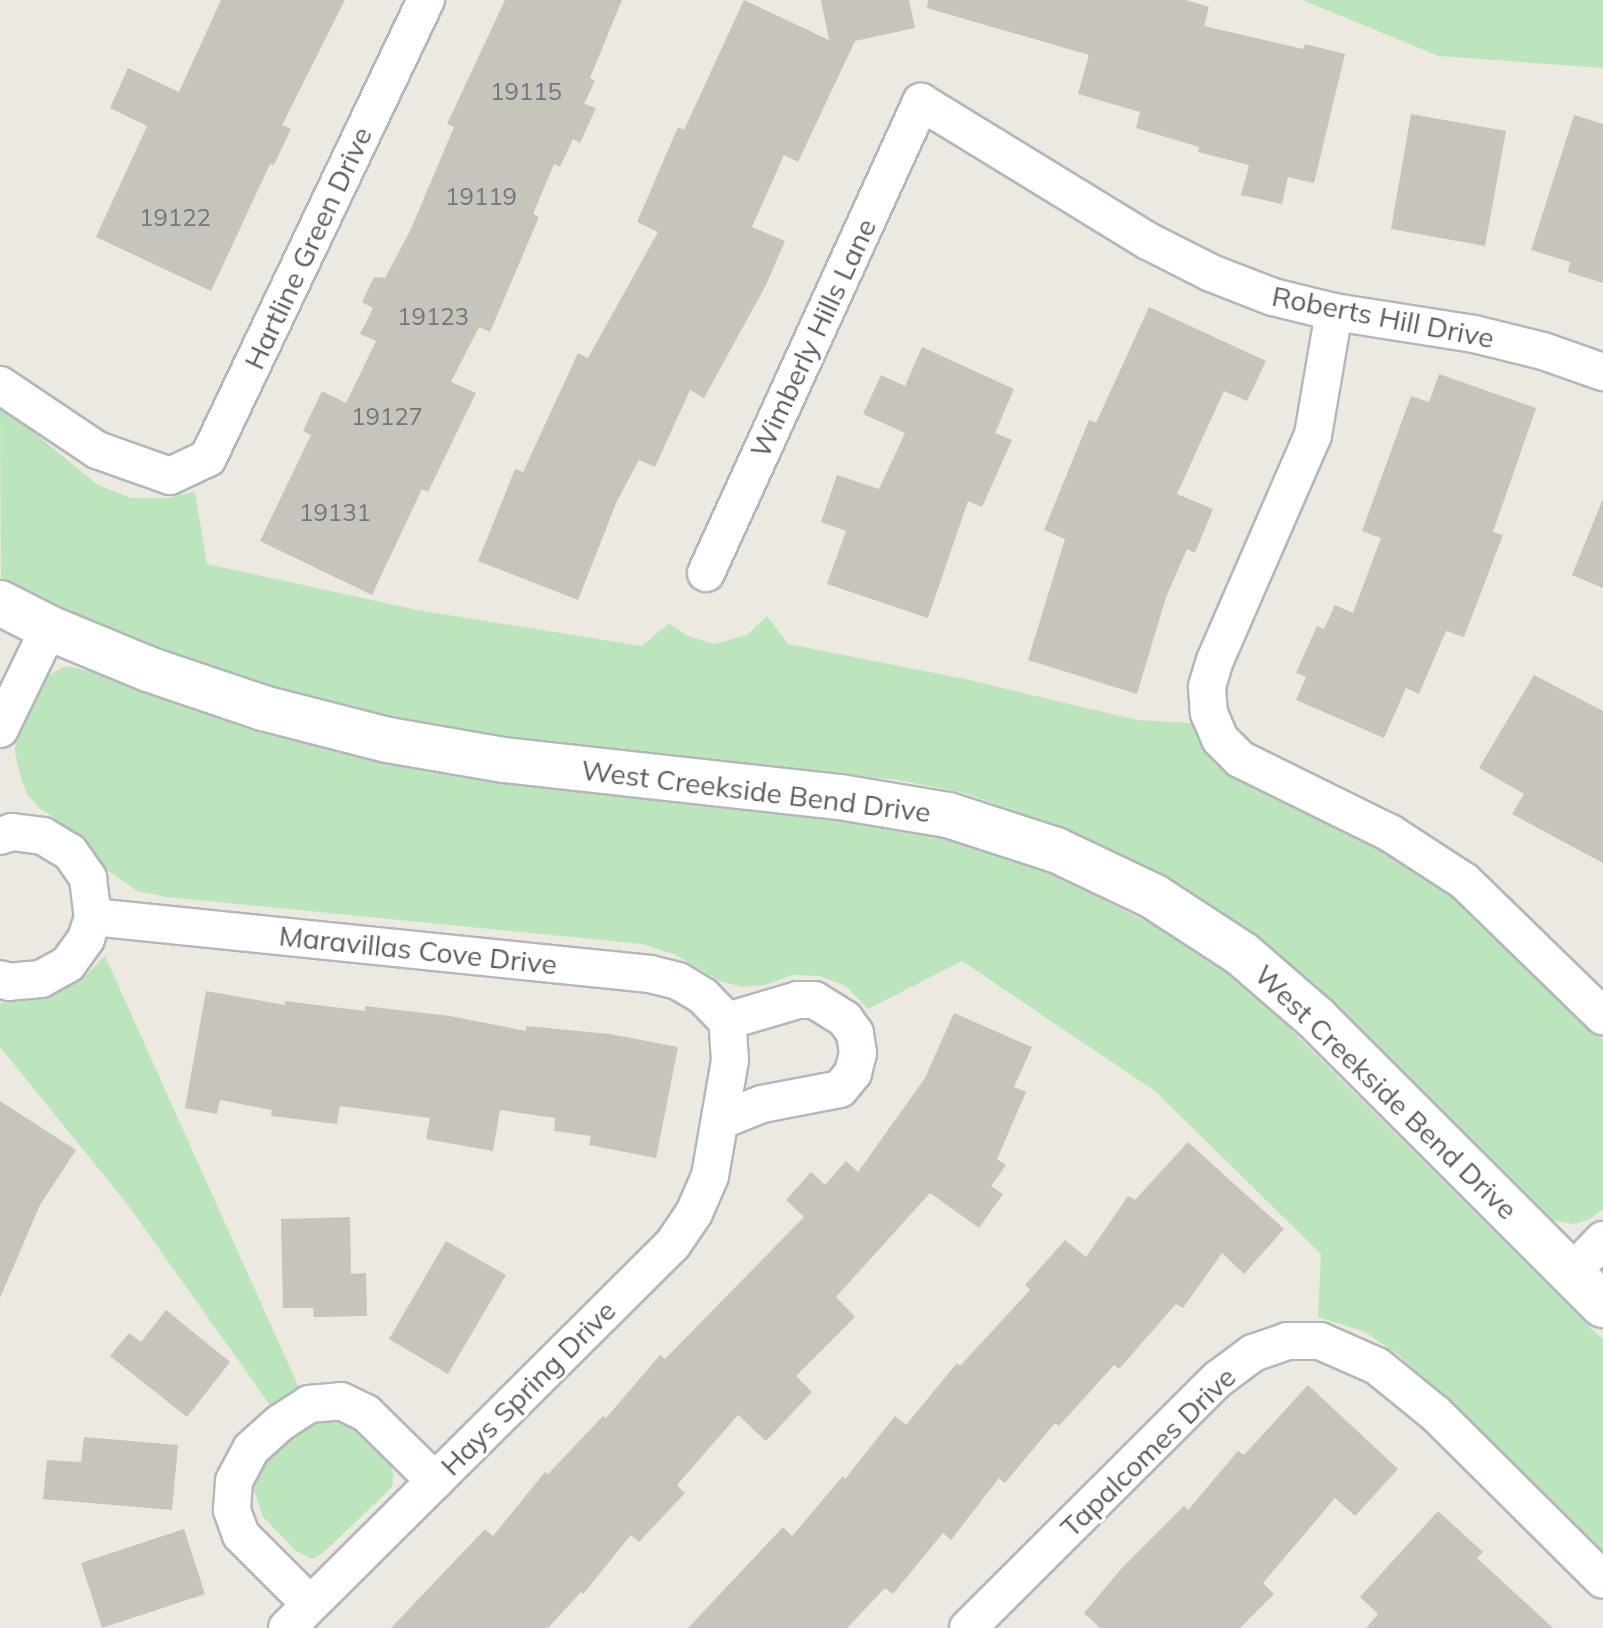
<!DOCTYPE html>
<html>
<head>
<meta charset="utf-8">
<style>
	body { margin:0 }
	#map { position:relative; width:1603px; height:1628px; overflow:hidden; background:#ece9e0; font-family:Mulish,sans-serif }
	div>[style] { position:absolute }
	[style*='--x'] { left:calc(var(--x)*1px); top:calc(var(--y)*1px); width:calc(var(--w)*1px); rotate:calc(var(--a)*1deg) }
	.green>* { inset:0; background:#bce5bb }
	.building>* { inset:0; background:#c7c4bd }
	.roads { filter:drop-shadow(2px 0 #b3b6bb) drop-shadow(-2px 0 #b3b6bb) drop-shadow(0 2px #b3b6bb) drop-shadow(0 -2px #b3b6bb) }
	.street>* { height:36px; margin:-18px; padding:0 18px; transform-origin:18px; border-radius:18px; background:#fff }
	.secondary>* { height:44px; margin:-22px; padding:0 22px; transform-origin:22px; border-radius:22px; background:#fff }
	span { translate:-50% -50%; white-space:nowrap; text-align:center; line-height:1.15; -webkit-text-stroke:6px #fff; paint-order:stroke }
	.number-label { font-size:24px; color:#747778 }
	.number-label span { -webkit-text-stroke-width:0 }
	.street-label { font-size:28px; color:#595d61 }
</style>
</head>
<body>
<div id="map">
	<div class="green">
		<i style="clip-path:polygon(1302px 0,1603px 0,1603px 68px,1439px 56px)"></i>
		<i style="clip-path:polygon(0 405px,98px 485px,131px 498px,166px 498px,195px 492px,207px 564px,417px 610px,642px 646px,669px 623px,688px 636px,714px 644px,747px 635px,767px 616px,788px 644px,965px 679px,1137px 720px,1207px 724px,1459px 899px,1603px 1040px,1603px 1209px,1590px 1219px,1574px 1224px,1551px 1220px,1535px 1209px,1350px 1021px,1287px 963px,1219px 910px,1144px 866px,1063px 828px,964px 793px,898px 780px,526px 740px,453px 730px,302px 697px,182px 659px,1px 581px)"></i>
		<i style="clip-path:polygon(65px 666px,964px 842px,1033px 865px,1158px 927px,1216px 965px,1272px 1011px,1603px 1340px,1603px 1552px,1441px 1392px,1397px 1354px,1365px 1332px,1318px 1317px,1321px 1254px,1155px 1091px,962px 961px,868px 1009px,846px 986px,819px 976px,792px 975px,765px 985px,742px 987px,720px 981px,674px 954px,642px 944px,167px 897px,137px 891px,94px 861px,72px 830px,39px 808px,27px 794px,20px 775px,15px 752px,16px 731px,42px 679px)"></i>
		<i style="clip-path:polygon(105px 956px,300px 1390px,270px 1405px,128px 1205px,0 1047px,0 1003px,34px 999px,58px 991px,83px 978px)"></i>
		<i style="clip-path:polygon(318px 1417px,338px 1418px,359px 1428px,391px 1461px,393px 1475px,392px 1487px,323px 1553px,312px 1559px,296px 1551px,263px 1517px,254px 1490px,259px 1467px,272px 1446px)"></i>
	</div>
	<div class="building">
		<i style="clip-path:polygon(221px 0,345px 0,282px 125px,291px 129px,274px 165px,270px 164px,211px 291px,96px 237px,147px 126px,110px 108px,128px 68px,179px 92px)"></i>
		<i style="clip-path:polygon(505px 0,622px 0,590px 78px,595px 81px,584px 104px,596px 108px,580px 143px,573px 139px,560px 167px,554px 164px,533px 214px,539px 217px,490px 332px,479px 327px,451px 382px,476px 393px,428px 492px,422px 489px,372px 595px,260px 541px,311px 435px,303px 431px,322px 391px,346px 403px,376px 341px,360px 334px,373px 308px,362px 302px,374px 277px,385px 278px,410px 231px,454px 127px,447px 124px)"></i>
		<i style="clip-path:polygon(744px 0,829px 40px,821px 0,909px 0,915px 28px,855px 41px,798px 162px,784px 155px,752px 227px,785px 241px,766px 285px,704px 398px,690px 390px,655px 467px,639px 460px,617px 501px,578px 600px,478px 561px,515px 469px,523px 472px,578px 353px,588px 358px,658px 232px,637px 222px,678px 127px,684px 130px)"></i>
		<i style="clip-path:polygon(928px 0,1186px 0,1209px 7px,1204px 26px,1303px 49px,1305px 44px,1345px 54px,1314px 183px,1288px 177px,1282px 204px,1241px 195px,1249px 165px,1198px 152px,1199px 147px,1136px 128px,1140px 112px,1078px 94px,1089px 55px,927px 8px)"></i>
		<i style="clip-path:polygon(1411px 114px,1506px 131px,1485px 246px,1391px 229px)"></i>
		<i style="clip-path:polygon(1574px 115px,1603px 124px,1603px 283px,1568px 272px,1570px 262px,1531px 250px)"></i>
		<i style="clip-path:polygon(1149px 307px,1266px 361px,1247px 401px,1224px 391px,1177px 494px,1213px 509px,1195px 553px,1187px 549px,1166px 597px,1137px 694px,1028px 660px,1065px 539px,1044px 530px,1089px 420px,1096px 423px)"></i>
		<i style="clip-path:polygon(922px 347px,1014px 389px,995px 433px,1012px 440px,982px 507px,968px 501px,928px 618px,827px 584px,846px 531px,821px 522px,837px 475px,879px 489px,905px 433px,863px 414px,881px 375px,905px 386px)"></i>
		<i style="clip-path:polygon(1439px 374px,1536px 408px,1493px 532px,1503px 535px,1464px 637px,1446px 631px,1419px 694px,1406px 688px,1384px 738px,1296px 700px,1306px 677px,1296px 673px,1317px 626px,1324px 629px,1335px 605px,1353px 613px,1381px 538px,1362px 531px,1411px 396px,1429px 402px)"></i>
		<i style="clip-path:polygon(1602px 501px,1603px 501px,1603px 588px,1572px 575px)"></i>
		<i style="clip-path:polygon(1534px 675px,1603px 711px,1603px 863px,1512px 814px,1524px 794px,1479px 768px)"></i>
		<i style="clip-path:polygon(206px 991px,285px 1005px,285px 1001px,365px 1011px,365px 1006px,450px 1016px,526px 1031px,526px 1026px,610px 1034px,678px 1047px,656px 1158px,589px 1145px,591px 1136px,554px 1131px,555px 1118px,500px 1110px,493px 1151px,426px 1139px,430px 1118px,340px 1106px,337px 1124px,271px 1116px,272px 1110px,220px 1100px,217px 1114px,185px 1108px)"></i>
		<i style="clip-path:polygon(954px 1013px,1032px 1047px,1014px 1087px,1026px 1092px,997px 1159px,1006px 1165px,991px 1186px,1003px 1194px,979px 1228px,930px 1193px,836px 1297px,855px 1317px,796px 1376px,812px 1392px,766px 1441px,738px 1415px,677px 1485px,685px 1493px,639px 1542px,631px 1535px,583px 1594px,581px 1592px,548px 1628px,391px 1628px,485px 1529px,493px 1536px,545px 1472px,548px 1474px,603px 1416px,606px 1418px,660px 1355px,665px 1359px,804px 1217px,786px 1200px,811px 1172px,825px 1185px,846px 1161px,858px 1172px,925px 1078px)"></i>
		<i style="clip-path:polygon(0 1101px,76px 1150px,40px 1205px,0 1298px)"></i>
		<i style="clip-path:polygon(1188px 1142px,1284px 1229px,1244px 1274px,1222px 1253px,1183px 1308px,1176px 1304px,1119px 1369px,1114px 1365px,1059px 1426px,1055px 1423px,1005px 1483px,999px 1478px,951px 1540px,943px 1533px,893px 1594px,885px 1588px,847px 1628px,688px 1628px,783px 1527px,792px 1536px,843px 1476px,845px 1479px,895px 1416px,906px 1425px,957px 1363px,960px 1366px,1030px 1290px,1025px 1285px,1065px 1240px,1086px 1257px,1128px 1196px,1135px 1200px)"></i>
		<i style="clip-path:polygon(350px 1217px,351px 1274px,366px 1273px,367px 1316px,314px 1317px,313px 1308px,283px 1308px,281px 1219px)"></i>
		<i style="clip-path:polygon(446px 1241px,506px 1275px,448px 1374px,389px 1339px)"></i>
		<i style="clip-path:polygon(166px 1310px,230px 1362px,187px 1417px,110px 1356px,129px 1333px,141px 1342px)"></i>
		<i style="clip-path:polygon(1308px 1385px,1398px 1469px,1355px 1516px,1335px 1498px,1263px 1583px,1274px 1594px,1240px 1628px,1100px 1628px,1084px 1613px,1121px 1569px,1184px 1506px,1188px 1510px,1238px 1451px,1244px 1455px)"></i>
		<i style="clip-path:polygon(84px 1437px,178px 1445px,172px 1510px,43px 1499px,47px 1460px,81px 1462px)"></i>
		<i style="clip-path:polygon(1438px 1511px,1483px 1552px,1477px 1558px,1553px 1628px,1366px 1628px,1378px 1614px,1360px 1597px)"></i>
		<i style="clip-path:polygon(184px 1529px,205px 1594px,102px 1628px,81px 1563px)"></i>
	</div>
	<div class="roads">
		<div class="street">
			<i style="--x:1334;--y:312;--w:125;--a:99.7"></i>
			<i style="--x:1313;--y:435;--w:245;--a:113.5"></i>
			<i style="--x:1215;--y:660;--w:28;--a:107"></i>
			<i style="--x:1207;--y:687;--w:26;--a:86"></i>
			<i style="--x:1209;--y:713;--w:28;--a:67"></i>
			<i style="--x:1220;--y:739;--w:28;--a:45"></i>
			<i style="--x:1240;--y:759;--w:167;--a:26.3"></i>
			<i style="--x:1390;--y:833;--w:88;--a:33"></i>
			<i style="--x:1464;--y:881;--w:194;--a:44.2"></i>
			<i style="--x:0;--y:385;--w:117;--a:33.8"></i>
			<i style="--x:97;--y:450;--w:77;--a:19.6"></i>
			<i style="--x:170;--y:476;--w:42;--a:-25.3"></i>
			<i style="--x:208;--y:458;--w:507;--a:-64.55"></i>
			<i style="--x:706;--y:573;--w:518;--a:-65.46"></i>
			<i style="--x:921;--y:102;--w:266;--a:31.5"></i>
			<i style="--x:1148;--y:241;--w:71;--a:26.9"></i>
			<i style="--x:1211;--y:273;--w:66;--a:21.2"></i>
			<i style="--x:1273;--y:297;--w:63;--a:13.8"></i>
			<i style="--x:1334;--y:312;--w:142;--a:8.9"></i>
			<i style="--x:1474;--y:334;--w:71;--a:13.8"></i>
			<i style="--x:1543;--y:351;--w:64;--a:19.3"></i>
			<i style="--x:0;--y:729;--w:112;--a:-64.1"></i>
			<i style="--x:0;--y:836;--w:13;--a:-18"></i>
			<i style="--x:12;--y:832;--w:31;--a:7"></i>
			<i style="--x:43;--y:836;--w:31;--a:31"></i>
			<i style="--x:70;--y:852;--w:32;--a:55"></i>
			<i style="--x:88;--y:878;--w:39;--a:83"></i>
			<i style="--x:93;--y:917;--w:23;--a:108"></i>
			<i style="--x:86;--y:939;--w:31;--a:126"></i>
			<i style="--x:68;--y:964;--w:31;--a:151"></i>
			<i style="--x:41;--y:979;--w:32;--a:175"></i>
			<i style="--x:9;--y:982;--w:9;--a:-162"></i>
			<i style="--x:93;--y:917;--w:560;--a:5.84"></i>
			<i style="--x:650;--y:974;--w:29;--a:14"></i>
			<i style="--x:678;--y:981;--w:29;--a:31"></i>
			<i style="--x:703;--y:996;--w:35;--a:46"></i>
			<i style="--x:722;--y:1120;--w:43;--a:-21.8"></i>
			<i style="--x:762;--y:1104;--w:79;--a:-10.9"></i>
			<i style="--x:840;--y:1089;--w:21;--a:-51"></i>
			<i style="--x:853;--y:1073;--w:21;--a:-76"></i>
			<i style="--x:858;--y:1053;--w:20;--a:-99"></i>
			<i style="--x:855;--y:1033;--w:17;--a:-126"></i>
			<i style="--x:845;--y:1019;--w:36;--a:-148"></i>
			<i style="--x:814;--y:1000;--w:16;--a:180"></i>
			<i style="--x:798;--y:1000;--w:74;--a:163.5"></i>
			<i style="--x:1571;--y:1273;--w:46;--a:-45.9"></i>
			<i style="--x:310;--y:1604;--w:98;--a:-135"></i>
			<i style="--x:241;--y:1535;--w:27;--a:-110"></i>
			<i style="--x:232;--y:1510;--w:29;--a:-86"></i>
			<i style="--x:234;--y:1481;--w:36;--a:-62"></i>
			<i style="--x:251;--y:1449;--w:39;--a:-42"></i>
			<i style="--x:280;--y:1423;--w:35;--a:-33"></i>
			<i style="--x:309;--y:1404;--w:32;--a:-5"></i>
			<i style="--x:341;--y:1401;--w:28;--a:26"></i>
			<i style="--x:366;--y:1413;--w:97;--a:44.6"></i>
			<i style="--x:287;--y:1628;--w:544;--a:-44.85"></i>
			<i style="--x:673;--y:1244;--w:37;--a:-56"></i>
			<i style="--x:694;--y:1213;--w:40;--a:-66.6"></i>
			<i style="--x:710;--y:1176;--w:118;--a:-80.2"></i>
			<i style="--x:730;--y:1060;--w:39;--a:-94"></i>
			<i style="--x:968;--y:1628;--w:353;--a:-44.9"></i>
			<i style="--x:1218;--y:1379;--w:44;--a:-36.6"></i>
			<i style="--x:1253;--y:1353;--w:36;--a:-19"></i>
			<i style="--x:1287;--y:1341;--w:33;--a:0"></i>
			<i style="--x:1320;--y:1341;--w:62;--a:23.7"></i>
			<i style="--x:1377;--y:1366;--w:76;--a:39.1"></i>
			<i style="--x:1436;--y:1414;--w:235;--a:44.8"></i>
		</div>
		<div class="secondary">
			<i style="--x:0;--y:603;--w:55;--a:27"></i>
			<i style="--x:49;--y:628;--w:107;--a:22.5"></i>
			<i style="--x:148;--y:669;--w:121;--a:18.7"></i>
			<i style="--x:263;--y:708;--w:129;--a:14.4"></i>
			<i style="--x:388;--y:740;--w:118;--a:9.8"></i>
			<i style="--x:504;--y:760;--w:338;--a:6.3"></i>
			<i style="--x:840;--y:797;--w:109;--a:9.5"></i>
			<i style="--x:948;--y:815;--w:114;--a:18"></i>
			<i style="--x:1056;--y:850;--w:107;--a:25.4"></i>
			<i style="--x:1153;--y:896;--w:106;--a:33.1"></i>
			<i style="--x:1242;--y:954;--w:98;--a:40.9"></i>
			<i style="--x:1316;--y:1018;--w:406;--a:45"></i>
		</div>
	</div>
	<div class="number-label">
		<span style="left:526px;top:92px">19115</span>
		<span style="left:481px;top:197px">19119</span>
		<span style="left:175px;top:218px">19122</span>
		<span style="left:433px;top:317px">19123</span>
		<span style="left:387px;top:417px">19127</span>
		<span style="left:335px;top:513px">19131</span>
	</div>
	<div class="street-label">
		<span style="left:308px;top:248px;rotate:-65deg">Hartline Green Drive</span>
		<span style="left:1383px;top:317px;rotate:11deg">Roberts Hill Drive</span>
		<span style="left:813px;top:338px;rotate:-65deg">Wimberly Hills Lane</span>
		<span style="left:756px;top:791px;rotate:7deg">West Creekside Bend Drive</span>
		<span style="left:418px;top:950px;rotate:6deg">Maravillas Cove Drive</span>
		<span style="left:1386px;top:1092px;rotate:44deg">West Creekside Bend Drive</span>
		<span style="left:528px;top:1388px;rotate:-45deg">Hays Spring Drive</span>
		<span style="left:1148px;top:1452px;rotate:-44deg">Tapalcomes Drive</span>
	</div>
</div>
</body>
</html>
